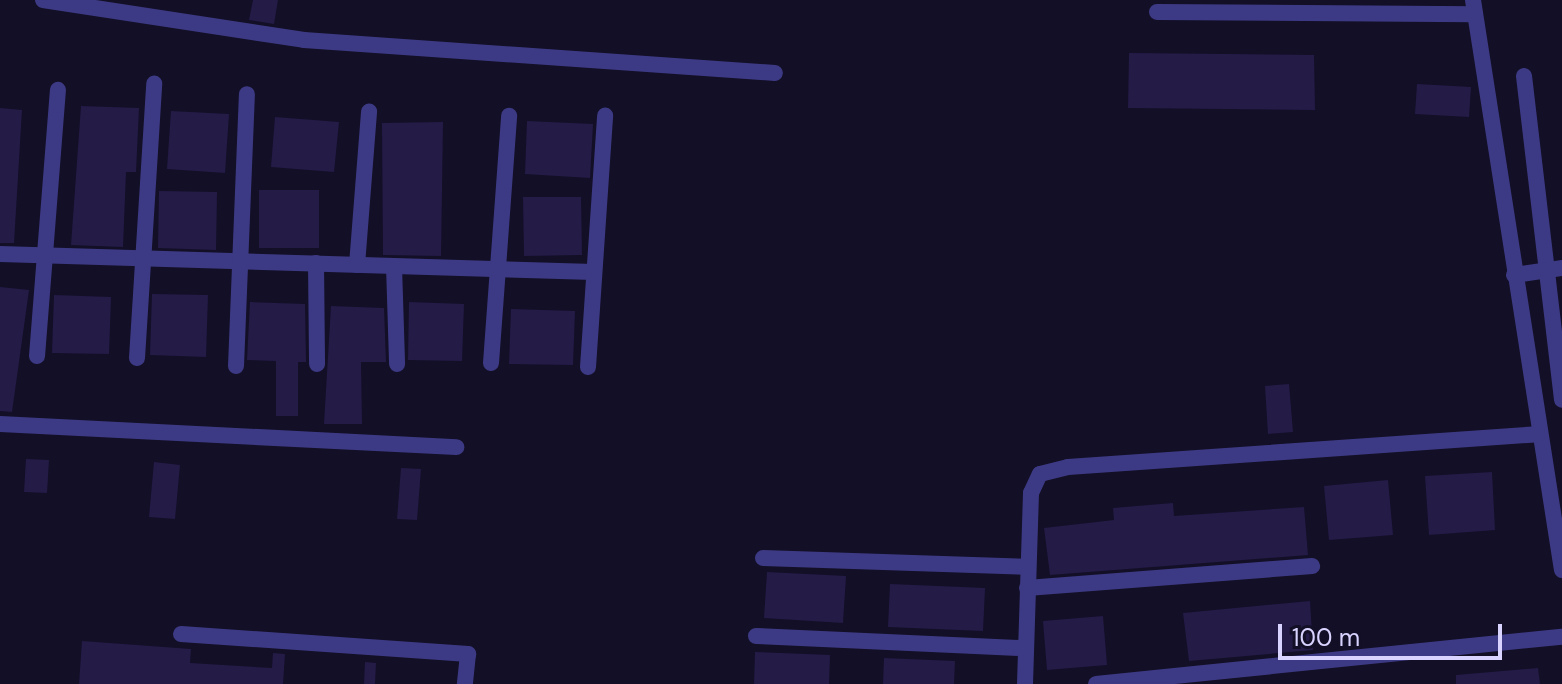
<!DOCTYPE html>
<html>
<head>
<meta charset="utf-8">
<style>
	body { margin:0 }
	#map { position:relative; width:1562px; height:684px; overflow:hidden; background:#130f26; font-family:"DM Sans",sans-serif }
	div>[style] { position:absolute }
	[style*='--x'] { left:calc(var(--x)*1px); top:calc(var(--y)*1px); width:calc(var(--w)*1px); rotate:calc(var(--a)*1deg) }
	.building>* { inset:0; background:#241b47 }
	.minor>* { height:16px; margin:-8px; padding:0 8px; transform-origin:8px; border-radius:8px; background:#3d3a85 }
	span { translate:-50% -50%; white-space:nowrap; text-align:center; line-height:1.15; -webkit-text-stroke:8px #130f26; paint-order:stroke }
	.scale { position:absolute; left:1278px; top:624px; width:224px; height:36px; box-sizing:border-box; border:4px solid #d9d4ff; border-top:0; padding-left:10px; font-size:24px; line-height:28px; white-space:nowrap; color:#d9d4ff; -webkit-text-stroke:6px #130f26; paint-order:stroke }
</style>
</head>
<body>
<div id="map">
	<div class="building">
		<i style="clip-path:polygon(253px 0,278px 0,274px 24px,249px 20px)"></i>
		<i style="clip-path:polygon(1129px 53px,1314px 55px,1315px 110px,1128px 108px)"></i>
		<i style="clip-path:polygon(1417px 84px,1471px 87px,1469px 117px,1415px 114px)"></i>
		<i style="clip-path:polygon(81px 106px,139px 108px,136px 172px,126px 172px,123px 247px,71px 245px)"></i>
		<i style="clip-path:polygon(0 108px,22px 110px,14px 243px,0 243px)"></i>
		<i style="clip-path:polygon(171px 111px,229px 114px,225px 173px,167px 169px)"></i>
		<i style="clip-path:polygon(275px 117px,339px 122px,334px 172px,271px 167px)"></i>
		<i style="clip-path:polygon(527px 121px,593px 124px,590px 178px,525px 174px)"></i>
		<i style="clip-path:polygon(443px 122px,441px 256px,383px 255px,382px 123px)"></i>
		<i style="clip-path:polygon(259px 190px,319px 190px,319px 248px,259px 248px)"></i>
		<i style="clip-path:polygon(159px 191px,217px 192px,216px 250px,158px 248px)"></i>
		<i style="clip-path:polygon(523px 197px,581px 197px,582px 255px,524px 256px)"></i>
		<i style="clip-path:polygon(0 287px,29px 290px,12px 412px,0 411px)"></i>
		<i style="clip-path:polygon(152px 294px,208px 295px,206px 357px,150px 355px)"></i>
		<i style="clip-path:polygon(54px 295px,111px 297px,109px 354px,52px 353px)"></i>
		<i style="clip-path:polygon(250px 302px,305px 304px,306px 362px,298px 362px,298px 416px,276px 416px,276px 361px,247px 360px)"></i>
		<i style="clip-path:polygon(409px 302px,464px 304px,462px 361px,408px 360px)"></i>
		<i style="clip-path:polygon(331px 306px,384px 308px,386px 362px,361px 362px,362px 424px,324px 424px)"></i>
		<i style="clip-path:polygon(511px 309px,575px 311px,573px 365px,509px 364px)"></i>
		<i style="clip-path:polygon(1289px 384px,1293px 432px,1268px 434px,1265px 386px)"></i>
		<i style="clip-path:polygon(26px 459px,49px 460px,47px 493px,24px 492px)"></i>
		<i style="clip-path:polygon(154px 462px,180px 465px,175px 519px,149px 517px)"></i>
		<i style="clip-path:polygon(401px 468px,421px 469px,417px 520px,397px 519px)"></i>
		<i style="clip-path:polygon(1492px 472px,1495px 530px,1429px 535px,1425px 476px)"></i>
		<i style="clip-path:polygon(1388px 480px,1393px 535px,1329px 540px,1324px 486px)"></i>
		<i style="clip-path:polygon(1173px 503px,1174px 516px,1304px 507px,1308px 555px,1050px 575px,1044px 528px,1114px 520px,1113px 508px)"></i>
		<i style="clip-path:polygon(767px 572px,846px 576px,843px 623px,764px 618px)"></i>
		<i style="clip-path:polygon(890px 584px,985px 588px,983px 631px,888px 627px)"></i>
		<i style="clip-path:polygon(1310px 601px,1313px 650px,1189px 661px,1183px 613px)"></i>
		<i style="clip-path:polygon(1103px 616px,1107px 665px,1047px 670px,1043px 621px)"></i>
		<i style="clip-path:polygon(82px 641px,191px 649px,190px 663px,272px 668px,273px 653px,285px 654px,283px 684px,79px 684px)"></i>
		<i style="clip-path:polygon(755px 652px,830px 655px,829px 684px,754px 684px)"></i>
		<i style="clip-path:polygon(884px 658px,955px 661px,954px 684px,883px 684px)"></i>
		<i style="clip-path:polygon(365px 662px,376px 663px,375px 684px,364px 684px)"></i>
		<i style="clip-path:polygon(1538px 668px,1540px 684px,1456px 684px,1456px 675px)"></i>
	</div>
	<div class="minor">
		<i style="--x:43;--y:0;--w:264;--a:8.7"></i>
		<i style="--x:304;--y:40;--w:472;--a:4"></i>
		<i style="--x:1473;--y:0;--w:577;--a:81.13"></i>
		<i style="--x:1157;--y:12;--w:318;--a:0.4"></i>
		<i style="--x:1524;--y:76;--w:326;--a:83.3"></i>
		<i style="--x:0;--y:254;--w:594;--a:1.74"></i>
		<i style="--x:316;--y:263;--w:101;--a:89.4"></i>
		<i style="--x:357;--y:265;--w:154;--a:-85.5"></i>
		<i style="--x:394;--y:266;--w:98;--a:88.2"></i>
		<i style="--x:1514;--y:275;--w:49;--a:-8.3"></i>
		<i style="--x:37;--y:356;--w:267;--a:-85.5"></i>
		<i style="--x:137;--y:358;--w:275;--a:-86.4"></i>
		<i style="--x:491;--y:363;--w:248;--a:-85.8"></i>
		<i style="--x:236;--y:366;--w:272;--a:-87.7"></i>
		<i style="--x:588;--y:367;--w:252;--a:-86.1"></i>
		<i style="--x:0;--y:424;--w:457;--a:2.9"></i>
		<i style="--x:763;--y:558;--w:265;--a:1.9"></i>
		<i style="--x:1027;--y:588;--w:286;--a:-4.4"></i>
		<i style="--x:181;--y:634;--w:288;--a:4"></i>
		<i style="--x:468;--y:654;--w:30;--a:96"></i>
		<i style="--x:756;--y:636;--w:269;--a:2.6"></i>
		<i style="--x:1025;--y:684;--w:191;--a:-88.2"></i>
		<i style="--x:1031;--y:493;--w:21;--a:-65"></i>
		<i style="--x:1040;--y:474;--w:29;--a:-14"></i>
		<i style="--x:1068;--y:467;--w:471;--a:-4"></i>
		<i style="--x:1096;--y:684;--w:468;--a:-5.8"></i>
	</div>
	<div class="scale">100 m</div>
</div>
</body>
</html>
